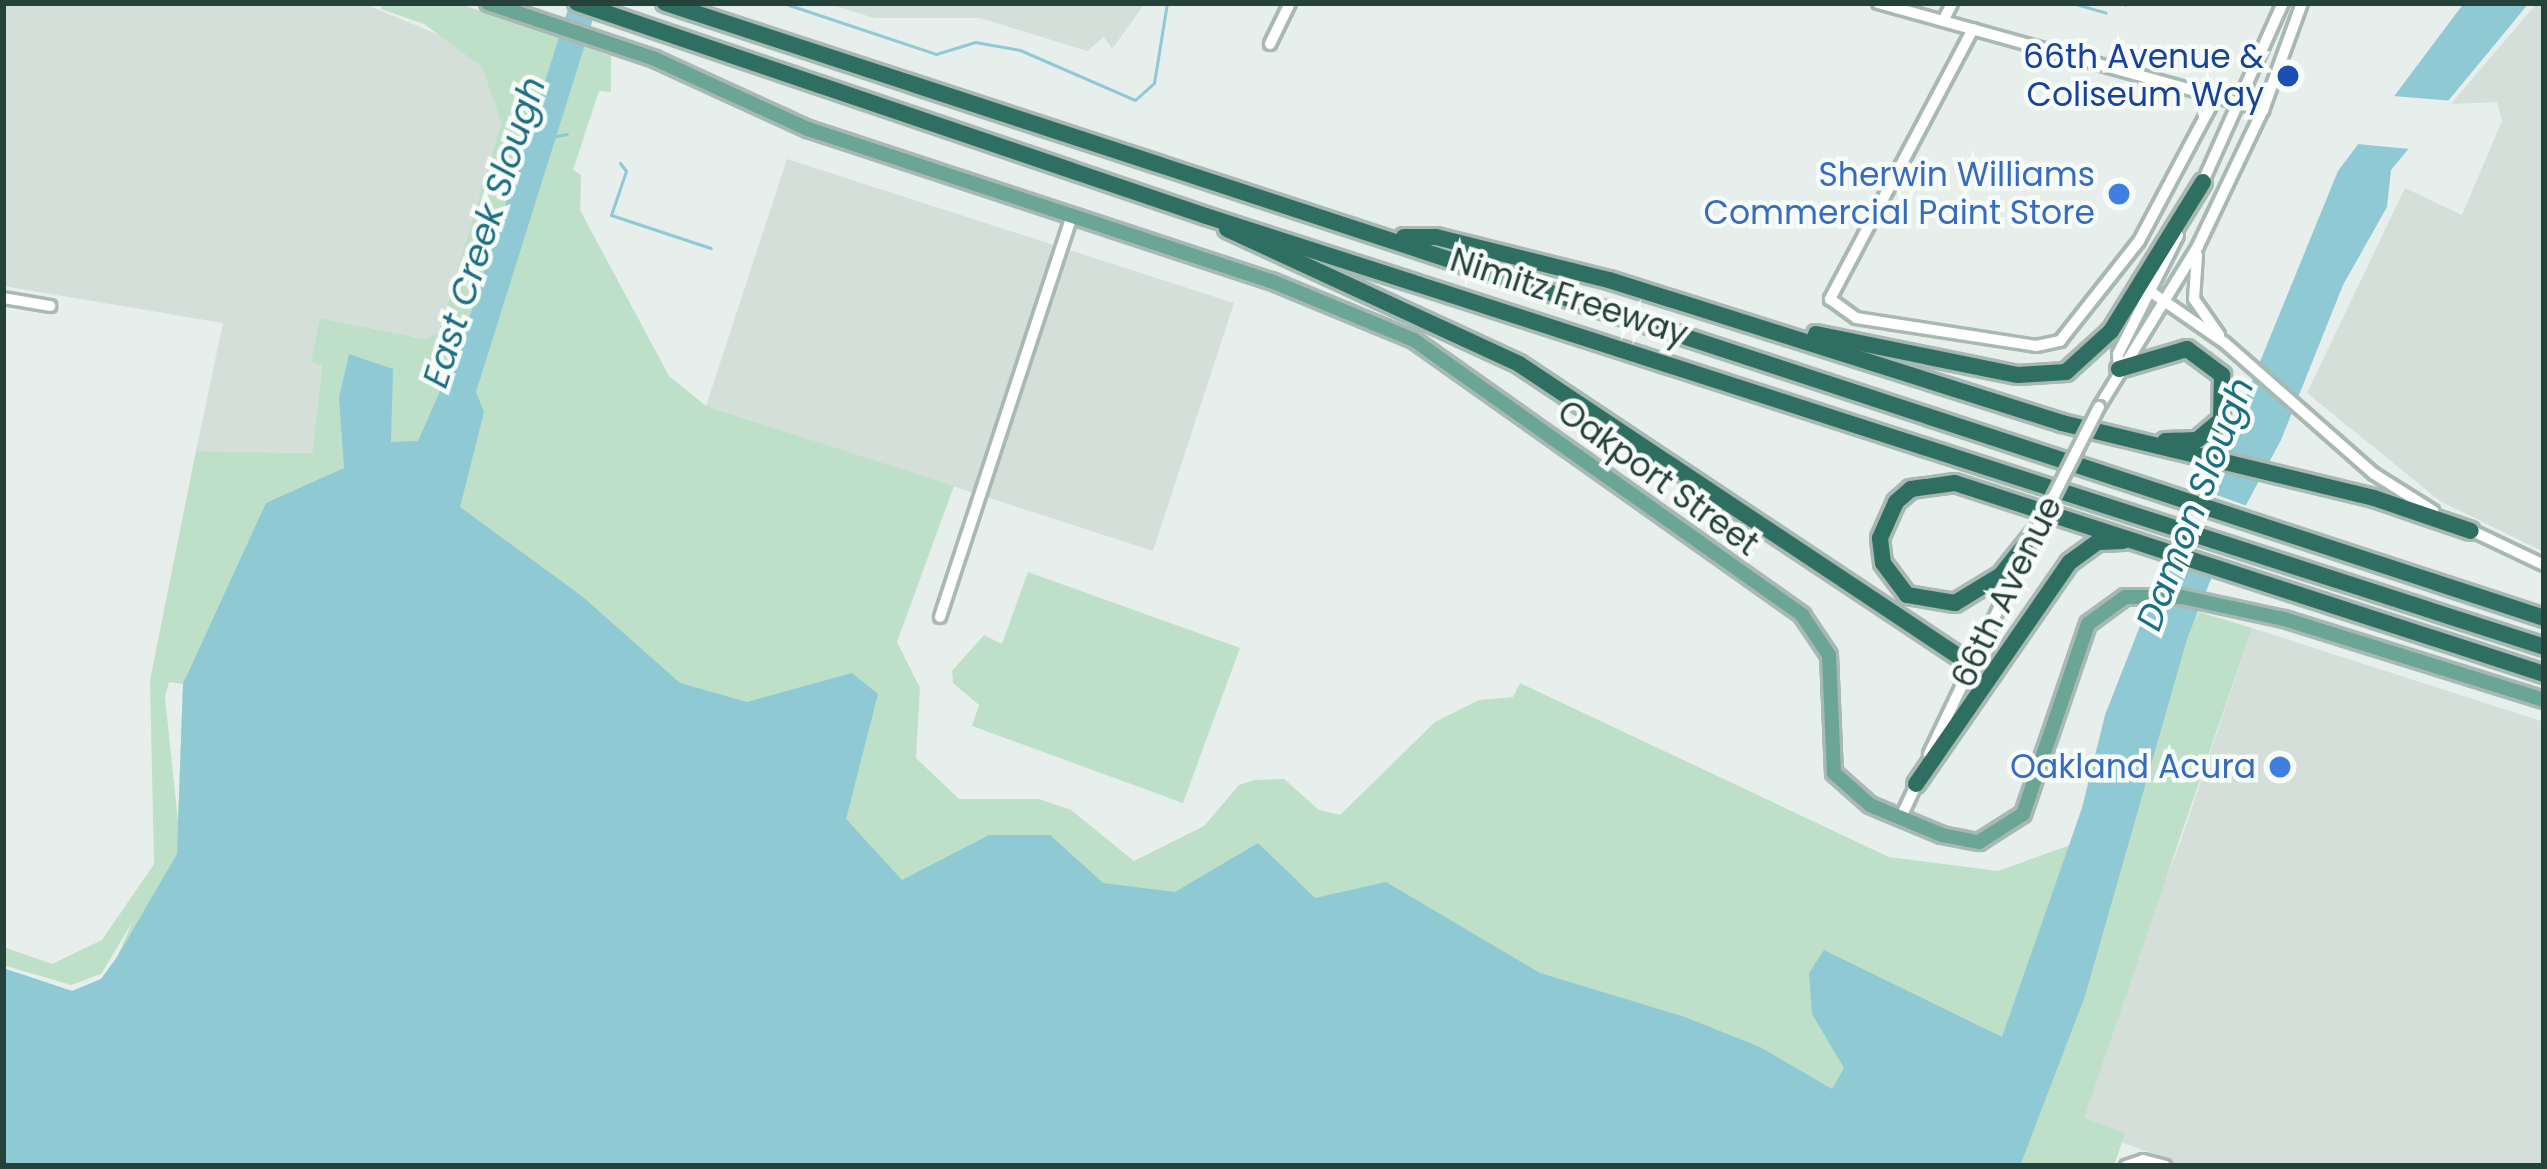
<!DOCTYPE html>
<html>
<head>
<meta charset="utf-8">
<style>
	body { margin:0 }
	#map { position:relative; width:2547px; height:1169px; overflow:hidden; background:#e6efeb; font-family:Poppins,sans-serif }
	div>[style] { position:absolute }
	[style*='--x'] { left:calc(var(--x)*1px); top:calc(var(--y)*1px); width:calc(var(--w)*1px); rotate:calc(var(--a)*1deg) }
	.built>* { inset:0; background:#d4dfda }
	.green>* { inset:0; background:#bfe0c8 }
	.water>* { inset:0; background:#8ec9d4 }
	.pier>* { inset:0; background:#e6efeb }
	.stream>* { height:3px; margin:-1.5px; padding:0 1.5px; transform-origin:1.5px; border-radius:1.5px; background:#8ec9d4 }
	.roads { filter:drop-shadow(3px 0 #a8b8b2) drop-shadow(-3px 0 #a8b8b2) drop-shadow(0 3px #a8b8b2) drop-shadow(0 -3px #a8b8b2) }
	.minor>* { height:10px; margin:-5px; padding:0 5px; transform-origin:5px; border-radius:5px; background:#fff }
	.major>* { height:14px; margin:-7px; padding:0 7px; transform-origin:7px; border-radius:7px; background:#6aa596 }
	.highway>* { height:16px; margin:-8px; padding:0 8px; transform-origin:8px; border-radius:8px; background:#2f6f62 }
	.rail>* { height:8px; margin-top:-4px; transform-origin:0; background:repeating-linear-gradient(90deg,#f7fbf9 0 9px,#5f7d75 0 18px); box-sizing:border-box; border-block:3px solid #5f7d75 }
	.bridges { filter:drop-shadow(3px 0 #a8b8b2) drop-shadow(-3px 0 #a8b8b2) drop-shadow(0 3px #a8b8b2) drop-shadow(0 -3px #a8b8b2) }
	.minor-bridge>* { height:10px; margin:-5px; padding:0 5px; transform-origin:5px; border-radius:5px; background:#fff }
	.dots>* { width:33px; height:33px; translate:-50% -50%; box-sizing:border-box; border:6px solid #f7fbf9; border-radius:50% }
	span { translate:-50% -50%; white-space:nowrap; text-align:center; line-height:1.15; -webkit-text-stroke:9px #f7fbf9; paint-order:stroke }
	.transit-label { font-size:33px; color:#164399 }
	.right { translate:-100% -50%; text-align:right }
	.shop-label { font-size:33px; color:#366cbe }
	.street-label { font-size:33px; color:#24423a }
	.water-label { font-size:36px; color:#1c6f80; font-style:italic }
	.frame { position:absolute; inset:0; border:6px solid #24423a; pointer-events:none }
</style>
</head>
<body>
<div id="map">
	<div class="built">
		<i style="clip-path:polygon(3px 3px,362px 3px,449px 39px,482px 67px,501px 123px,439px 333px,427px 339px,320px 318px,311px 362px,322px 366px,312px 453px,196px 451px,223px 323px,3px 286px)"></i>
		<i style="clip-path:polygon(826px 3px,1145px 3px,1112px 49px,1104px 37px,1087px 51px,980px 18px,874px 18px)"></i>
		<i style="clip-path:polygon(2537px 3px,2544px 3px,2544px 552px,2440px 501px,2307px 393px,2405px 188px,2462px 215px,2502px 121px,2497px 102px,2451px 104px)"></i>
		<i style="clip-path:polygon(787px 159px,1234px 303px,1153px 551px,706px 406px)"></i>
		<i style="clip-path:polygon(2252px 628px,2544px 722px,2544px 1166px,2160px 1166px,2163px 1157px,2069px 1124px,2180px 843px)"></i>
	</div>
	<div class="green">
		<i style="clip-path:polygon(evenodd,383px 3px,457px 3px,611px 56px,611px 92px,599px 91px,573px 170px,581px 175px,580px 210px,669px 376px,706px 406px,954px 486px,897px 642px,920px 688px,916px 758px,959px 799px,1039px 799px,1071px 810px,1134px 861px,1204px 826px,1239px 785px,1254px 780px,1284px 779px,1319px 810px,1340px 815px,1435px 722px,1479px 700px,1513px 697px,1520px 683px,1889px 857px,1998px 871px,2084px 840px,2199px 612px,2252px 628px,2084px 1118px,2125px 1133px,2114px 1166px,3px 1166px,24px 975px,72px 991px,101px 979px,117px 957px,133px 921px,101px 974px,71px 985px,3px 965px,3px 947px,52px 964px,102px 940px,154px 864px,150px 680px,196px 451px,312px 453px,322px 366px,311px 362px,320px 318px,426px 339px,439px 333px,501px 123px,482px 67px,424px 24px,381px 9px,383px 3px,169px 682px,183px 684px,178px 821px,165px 697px,169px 682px)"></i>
		<i style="clip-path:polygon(1028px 572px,1240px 648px,1183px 803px,972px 726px,979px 705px,953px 683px,952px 671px,984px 635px,1002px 644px)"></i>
	</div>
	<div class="water">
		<i style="clip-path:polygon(570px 3px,598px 3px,476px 392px,484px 412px,460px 507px,583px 597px,680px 683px,747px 702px,852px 673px,878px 694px,846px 819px,902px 880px,989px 835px,1050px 835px,1103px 883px,1175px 892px,1258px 843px,1315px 898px,1386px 882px,1540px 973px,1685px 1017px,1760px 1047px,1832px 1089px,1844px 1068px,1812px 1014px,1809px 973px,1824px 950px,2002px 1037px,2082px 808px,2105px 715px,2164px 565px,2210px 484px,2338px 171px,2464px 3px,2529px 3px,2391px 170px,2387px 207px,2343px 285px,2281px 440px,2225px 544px,2187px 639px,2085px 996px,2020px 1166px,3px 1166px,3px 968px,72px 991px,101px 979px,117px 957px,177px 854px,183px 684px,266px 503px,344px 468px,339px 398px,349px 354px,393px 369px,391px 442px,418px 441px,462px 341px)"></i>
	</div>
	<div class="pier">
		<i style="clip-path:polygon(2381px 95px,2454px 101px,2409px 149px,2347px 143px)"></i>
		<i style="clip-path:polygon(2200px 489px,2250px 507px,2226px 560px,2171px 540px)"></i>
	</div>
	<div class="stream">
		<i style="--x:783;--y:3;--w:161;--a:18.4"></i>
		<i style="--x:936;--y:54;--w:41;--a:-17.1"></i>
		<i style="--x:975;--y:42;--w:46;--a:10.1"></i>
		<i style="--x:1020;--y:50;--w:125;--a:23.5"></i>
		<i style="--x:1135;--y:100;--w:25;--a:-42"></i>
		<i style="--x:1154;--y:83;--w:81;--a:-80.8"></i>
		<i style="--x:2072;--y:3;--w:35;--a:16"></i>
		<i style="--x:551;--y:137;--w:16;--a:-11"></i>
		<i style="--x:620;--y:163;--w:10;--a:53"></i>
		<i style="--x:626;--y:171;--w:46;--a:108.8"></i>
		<i style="--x:611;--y:215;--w:105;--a:18.3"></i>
	</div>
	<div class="roads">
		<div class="minor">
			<i style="--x:1878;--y:3;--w:400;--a:15.5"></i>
			<i style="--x:1943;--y:21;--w:20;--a:-63"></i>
			<i style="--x:1973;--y:29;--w:306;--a:117.9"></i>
			<i style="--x:1830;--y:299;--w:32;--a:36"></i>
			<i style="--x:1856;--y:318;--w:182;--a:8.8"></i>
			<i style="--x:2036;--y:346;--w:25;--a:-12"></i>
			<i style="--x:2060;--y:341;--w:127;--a:-51.7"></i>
			<i style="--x:2139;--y:241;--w:164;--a:-62"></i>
			<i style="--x:1270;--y:44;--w:46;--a:-64"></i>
			<i style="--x:2201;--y:186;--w:201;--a:-65.9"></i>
			<i style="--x:2197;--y:255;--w:44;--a:93.9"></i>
			<i style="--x:2194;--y:299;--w:44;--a:55.2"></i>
			<i style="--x:2151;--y:292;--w:90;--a:34.6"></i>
			<i style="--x:2225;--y:343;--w:198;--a:41.3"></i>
			<i style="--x:2374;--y:474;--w:70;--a:32.1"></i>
			<i style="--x:3;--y:298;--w:48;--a:9.7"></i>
			<i style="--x:2119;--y:369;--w:15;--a:-94"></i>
			<i style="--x:2118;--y:354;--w:133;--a:-63.2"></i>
			<i style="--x:2099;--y:407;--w:189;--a:-58.4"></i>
			<i style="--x:2198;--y:246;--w:151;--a:-64.5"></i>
			<i style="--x:2263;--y:110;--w:114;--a:-70"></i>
			<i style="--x:2466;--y:528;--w:86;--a:25.4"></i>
			<i style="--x:940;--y:617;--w:422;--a:-71.8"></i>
			<i style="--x:1929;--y:754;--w:222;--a:-64.4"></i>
			<i style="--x:1901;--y:817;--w:38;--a:-65"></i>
			<i style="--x:2126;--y:1166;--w:18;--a:-19"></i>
			<i style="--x:2143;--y:1160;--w:23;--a:15"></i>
		</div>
		<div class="major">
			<i style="--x:488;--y:3;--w:176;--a:18.5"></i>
			<i style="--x:655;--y:59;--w:168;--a:24.6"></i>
			<i style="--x:808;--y:129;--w:487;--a:18.2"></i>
			<i style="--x:1271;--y:281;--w:155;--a:22.4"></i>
			<i style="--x:1414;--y:340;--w:476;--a:35.3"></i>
			<i style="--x:1802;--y:615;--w:48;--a:56"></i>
			<i style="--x:1829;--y:655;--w:118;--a:87.6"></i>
			<i style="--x:1834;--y:773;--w:48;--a:41.6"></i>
			<i style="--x:1870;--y:805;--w:78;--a:22.6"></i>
			<i style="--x:1942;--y:835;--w:38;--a:11"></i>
			<i style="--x:1979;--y:842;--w:52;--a:-32.5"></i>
			<i style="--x:2023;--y:814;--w:201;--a:-71.1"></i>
			<i style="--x:2088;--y:624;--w:46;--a:-36.1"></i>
			<i style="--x:2125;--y:597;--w:57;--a:0"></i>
			<i style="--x:2182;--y:597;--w:104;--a:12.2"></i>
			<i style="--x:2284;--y:619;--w:272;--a:17.3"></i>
		</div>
		<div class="highway">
			<i style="--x:577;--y:3;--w:664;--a:18.71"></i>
			<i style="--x:1206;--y:216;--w:1406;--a:17.85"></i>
			<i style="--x:665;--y:3;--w:1977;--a:18.12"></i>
			<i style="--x:1227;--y:229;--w:322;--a:24.8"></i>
			<i style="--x:1519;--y:364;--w:542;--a:33.63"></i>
			<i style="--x:1404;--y:237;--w:32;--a:0"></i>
			<i style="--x:1436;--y:237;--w:178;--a:14"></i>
			<i style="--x:1609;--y:280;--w:475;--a:17.5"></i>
			<i style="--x:2062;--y:423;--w:321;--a:13.5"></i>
			<i style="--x:2374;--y:498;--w:102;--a:18.8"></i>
			<i style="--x:1816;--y:334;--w:206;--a:11.5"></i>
			<i style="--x:2018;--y:375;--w:48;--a:-3.6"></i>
			<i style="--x:2066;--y:372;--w:61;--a:-42.3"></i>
			<i style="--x:2111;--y:331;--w:175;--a:-58.3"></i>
			<i style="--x:2119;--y:369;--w:71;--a:-16.4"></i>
			<i style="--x:2187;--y:349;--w:44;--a:36.6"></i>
			<i style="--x:2222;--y:375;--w:45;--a:91.3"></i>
			<i style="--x:2221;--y:420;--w:31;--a:140"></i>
			<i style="--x:2197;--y:440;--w:32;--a:178"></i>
			<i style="--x:2036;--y:531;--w:56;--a:128.5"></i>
			<i style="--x:2001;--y:575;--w:54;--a:148.7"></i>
			<i style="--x:1955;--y:603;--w:49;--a:-170.5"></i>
			<i style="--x:1907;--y:595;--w:40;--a:-127"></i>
			<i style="--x:1883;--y:563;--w:25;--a:-97"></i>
			<i style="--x:1880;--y:538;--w:39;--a:-66"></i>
			<i style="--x:1896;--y:502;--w:20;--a:-41"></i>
			<i style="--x:1911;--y:489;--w:44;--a:-7.8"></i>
			<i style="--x:1955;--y:483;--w:619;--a:17.97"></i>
			<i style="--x:1916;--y:784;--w:270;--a:-55.3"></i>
			<i style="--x:2070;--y:562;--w:34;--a:-36"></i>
			<i style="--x:2098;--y:542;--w:25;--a:-2"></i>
		</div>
	</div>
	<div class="rail">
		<i style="--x:2123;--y:4;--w:1;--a:-45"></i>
	</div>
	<div class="bridges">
		<div class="minor-bridge">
			<i style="--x:2036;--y:531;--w:139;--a:-63.1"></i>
		</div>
	</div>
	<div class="dots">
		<i style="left:2288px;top:76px;background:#1a4fb4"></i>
		<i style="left:2119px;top:194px;background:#3f7fe0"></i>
		<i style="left:2280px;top:767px;background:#3f7fe0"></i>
	</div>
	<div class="transit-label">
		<span class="right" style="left:2264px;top:76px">66th Avenue &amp;<br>Coliseum Way</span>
	</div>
	<div class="shop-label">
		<span class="right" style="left:2095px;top:194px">Sherwin Williams<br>Commercial Paint Store</span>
		<span class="right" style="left:2256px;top:767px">Oakland Acura</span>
	</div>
	<div class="street-label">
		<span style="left:1569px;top:297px;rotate:18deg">Nimitz Freeway</span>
		<span style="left:1658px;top:478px;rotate:36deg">Oakport Street</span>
		<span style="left:2007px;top:592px;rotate:-64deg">66th Avenue</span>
	</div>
	<div class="water-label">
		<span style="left:484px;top:232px;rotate:-72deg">East Creek Slough</span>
		<span style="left:2195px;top:504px;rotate:-69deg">Damon Slough</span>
	</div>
	<div class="frame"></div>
</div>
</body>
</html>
